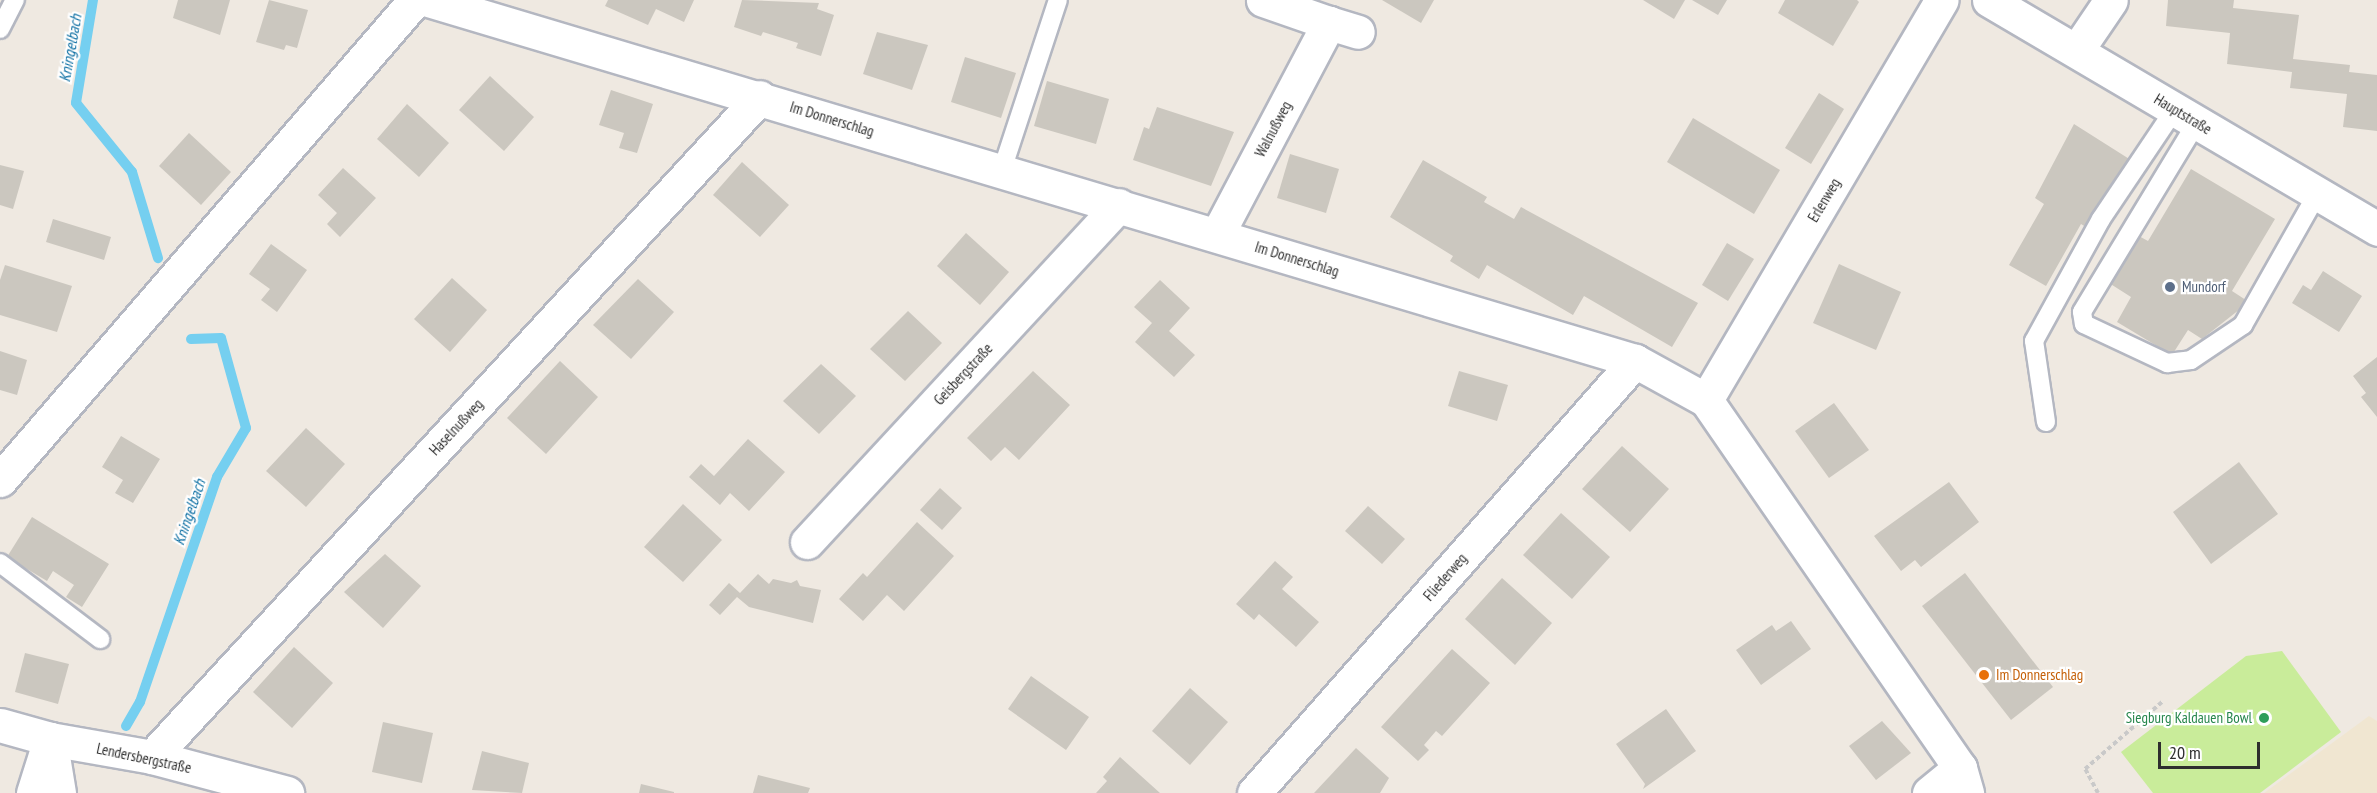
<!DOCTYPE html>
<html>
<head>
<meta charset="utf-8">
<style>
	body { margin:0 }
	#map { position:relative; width:2377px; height:793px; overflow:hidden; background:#efe9e1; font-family:"PT Sans Narrow",sans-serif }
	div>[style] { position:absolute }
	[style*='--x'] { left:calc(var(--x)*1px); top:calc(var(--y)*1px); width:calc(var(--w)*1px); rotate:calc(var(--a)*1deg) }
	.education>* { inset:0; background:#f0e6d1 }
	.pitch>* { inset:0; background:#c9ec9a }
	.stream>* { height:10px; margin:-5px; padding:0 5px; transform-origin:5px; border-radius:5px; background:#75cff0 }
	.building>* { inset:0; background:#cbc7bf }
	.path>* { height:4px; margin-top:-2px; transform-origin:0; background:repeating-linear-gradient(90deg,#c9c9c9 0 4.5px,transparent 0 7.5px) }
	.roads { filter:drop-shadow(2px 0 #b4b7c1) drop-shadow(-2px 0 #b4b7c1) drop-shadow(0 2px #b4b7c1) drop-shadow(0 -2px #b4b7c1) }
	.service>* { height:18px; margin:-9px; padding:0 9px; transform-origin:9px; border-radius:9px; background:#fff }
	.minor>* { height:33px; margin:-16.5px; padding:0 16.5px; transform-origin:16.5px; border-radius:16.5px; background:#fff }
	.tertiary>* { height:33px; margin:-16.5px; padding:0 16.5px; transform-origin:16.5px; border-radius:16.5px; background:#fff }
	.dots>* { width:16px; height:16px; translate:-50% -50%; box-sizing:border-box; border:3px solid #fff; border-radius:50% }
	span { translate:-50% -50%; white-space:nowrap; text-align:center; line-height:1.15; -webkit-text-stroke:4.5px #fff; paint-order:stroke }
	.street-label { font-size:15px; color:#2e2e2e }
	.service-label { font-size:15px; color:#4e5e75 }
	.left { translate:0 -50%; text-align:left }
	.food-label { font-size:15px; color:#c56008 }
	.leisure-label { font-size:15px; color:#27864d }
	.right { translate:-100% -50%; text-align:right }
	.water-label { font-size:16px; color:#0d6fa3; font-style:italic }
	.scale { position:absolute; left:2158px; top:742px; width:102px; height:27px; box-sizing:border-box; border:3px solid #2e2e2e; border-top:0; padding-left:8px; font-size:18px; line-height:21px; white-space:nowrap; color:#2e2e2e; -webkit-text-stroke:4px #fff; paint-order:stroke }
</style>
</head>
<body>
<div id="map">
	<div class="education">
		<i style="clip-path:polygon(2369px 716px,2377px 721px,2377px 793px,2264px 793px)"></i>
	</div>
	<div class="pitch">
		<i style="clip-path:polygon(2282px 651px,2341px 732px,2260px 793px,2153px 793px,2121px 752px,2246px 656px)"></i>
	</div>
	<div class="stream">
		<i style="--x:93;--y:0;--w:104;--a:99.4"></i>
		<i style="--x:76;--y:103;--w:89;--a:50.9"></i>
		<i style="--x:132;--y:172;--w:90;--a:73.2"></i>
		<i style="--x:126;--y:726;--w:28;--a:-60"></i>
		<i style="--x:140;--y:702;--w:238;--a:-71.1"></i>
		<i style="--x:217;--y:477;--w:57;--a:-59.4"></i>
		<i style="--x:246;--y:428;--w:93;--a:-105.5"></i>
		<i style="--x:221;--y:338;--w:30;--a:178"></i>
	</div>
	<div class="building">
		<i style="clip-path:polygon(178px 0,230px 0,220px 35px,173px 18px)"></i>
		<i style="clip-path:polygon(269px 0,308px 10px,297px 48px,286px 45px,284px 50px,256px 42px)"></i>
		<i style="clip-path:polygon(608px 0,694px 0,684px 22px,656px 9px,648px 25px,605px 6px)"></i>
		<i style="clip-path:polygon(742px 0,819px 3px,817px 9px,834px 15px,821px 56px,796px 48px,798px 43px,779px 37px,763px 32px,761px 36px,734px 27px)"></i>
		<i style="clip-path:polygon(1382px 0,1434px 0,1421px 23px)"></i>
		<i style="clip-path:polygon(1643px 0,1685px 0,1674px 19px)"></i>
		<i style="clip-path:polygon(1692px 0,1727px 0,1718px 15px)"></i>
		<i style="clip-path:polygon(1785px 0,1857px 0,1859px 2px,1833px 46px,1778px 13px)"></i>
		<i style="clip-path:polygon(2168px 0,2234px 0,2233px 8px,2299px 15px,2293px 59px,2350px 65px,2349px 72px,2377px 75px,2377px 131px,2343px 127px,2347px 94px,2290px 88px,2292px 72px,2227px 64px,2230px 33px,2166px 26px)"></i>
		<i style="clip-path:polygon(877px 32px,928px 45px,912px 90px,863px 74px)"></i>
		<i style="clip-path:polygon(965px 57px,1016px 73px,1001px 118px,951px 102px)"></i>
		<i style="clip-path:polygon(490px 76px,534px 117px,504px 151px,459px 110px)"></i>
		<i style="clip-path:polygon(1047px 81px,1109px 99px,1096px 144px,1034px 126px)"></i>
		<i style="clip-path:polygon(611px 90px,653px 104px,637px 153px,619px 148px,624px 133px,599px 125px)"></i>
		<i style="clip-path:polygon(1819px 93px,1844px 109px,1811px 164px,1785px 148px)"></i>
		<i style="clip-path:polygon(407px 104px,449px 143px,419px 177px,377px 139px)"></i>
		<i style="clip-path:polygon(1157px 107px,1234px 132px,1211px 186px,1133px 160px,1144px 127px,1149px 129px)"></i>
		<i style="clip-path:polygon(1693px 118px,1780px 170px,1754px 214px,1667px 162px)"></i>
		<i style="clip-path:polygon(2074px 124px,2134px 162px,2089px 229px,2081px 224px,2046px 286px,2009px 265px,2044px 204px,2035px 198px)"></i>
		<i style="clip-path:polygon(189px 133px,231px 172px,201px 205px,159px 166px)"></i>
		<i style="clip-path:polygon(1290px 154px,1339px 169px,1326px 213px,1277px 198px)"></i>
		<i style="clip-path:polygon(1423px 160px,1487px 197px,1484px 202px,1514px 219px,1521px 207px,1698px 303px,1672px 347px,1584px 296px,1573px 315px,1487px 265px,1479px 279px,1450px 261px,1453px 256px,1390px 217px)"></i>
		<i style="clip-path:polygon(742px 162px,789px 205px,760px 237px,713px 195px)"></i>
		<i style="clip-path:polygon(0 165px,24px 171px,13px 209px,0 205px)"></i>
		<i style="clip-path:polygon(343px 168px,376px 198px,340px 237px,327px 224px,337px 213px,318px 195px)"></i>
		<i style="clip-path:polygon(2191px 169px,2275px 219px,2232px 291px,2249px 302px,2202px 339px,2188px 330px,2172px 355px,2117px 322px,2131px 297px,2109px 283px,2137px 235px,2148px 241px)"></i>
		<i style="clip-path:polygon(53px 219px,111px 237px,104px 260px,46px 242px)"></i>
		<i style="clip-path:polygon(966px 233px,1009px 272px,980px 305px,937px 266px)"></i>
		<i style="clip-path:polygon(1727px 243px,1754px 259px,1728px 301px,1702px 285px)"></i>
		<i style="clip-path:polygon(271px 244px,307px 270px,277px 312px,261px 300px,270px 289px,249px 274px)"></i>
		<i style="clip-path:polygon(1839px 264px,1901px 292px,1876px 350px,1813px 323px)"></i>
		<i style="clip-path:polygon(5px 265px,72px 286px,57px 332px,0 315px,0 280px)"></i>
		<i style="clip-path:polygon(2323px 271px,2362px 296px,2339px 332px,2292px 303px,2303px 285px,2311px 290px)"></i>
		<i style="clip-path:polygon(452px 278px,487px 310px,450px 352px,414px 319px)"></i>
		<i style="clip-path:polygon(638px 279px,674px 312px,631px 359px,593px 325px)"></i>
		<i style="clip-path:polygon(1160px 280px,1190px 308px,1169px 331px,1195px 355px,1174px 377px,1135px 342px,1152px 323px,1134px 307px)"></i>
		<i style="clip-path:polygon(908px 311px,942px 343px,905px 381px,870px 349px)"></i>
		<i style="clip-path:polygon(0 351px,27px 360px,17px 395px,0 390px)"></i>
		<i style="clip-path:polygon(2377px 357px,2377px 417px,2361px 397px,2366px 393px,2353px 376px)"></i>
		<i style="clip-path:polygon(560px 361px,598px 397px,546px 454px,507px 418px)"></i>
		<i style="clip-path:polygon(821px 364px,856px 396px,819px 434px,783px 401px)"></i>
		<i style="clip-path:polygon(1033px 371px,1070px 405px,1019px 460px,1005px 447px,991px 461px,967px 438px)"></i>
		<i style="clip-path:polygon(1459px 371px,1508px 385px,1497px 421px,1448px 406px)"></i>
		<i style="clip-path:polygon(1834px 403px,1869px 450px,1829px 478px,1795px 431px)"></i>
		<i style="clip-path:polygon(306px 428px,345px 464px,306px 507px,266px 471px)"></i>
		<i style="clip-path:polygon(121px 436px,160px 459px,133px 503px,115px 493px,123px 480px,102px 467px)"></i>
		<i style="clip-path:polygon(748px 439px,785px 472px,749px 511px,730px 493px,720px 505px,689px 477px,701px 464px,714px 476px)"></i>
		<i style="clip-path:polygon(1622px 446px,1669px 489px,1630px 532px,1582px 489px)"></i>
		<i style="clip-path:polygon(2239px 462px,2278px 514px,2211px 564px,2173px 512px)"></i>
		<i style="clip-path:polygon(1949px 482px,1979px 522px,1921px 567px,1915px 560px,1901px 571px,1874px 536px)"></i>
		<i style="clip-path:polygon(940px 488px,962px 508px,942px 530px,920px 510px)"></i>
		<i style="clip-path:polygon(683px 504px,722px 540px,683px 582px,644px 547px)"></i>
		<i style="clip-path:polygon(1368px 506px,1405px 539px,1382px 564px,1345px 531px)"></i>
		<i style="clip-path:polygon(1561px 513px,1610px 557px,1572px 599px,1523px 555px)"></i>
		<i style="clip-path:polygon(32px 517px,109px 564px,82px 607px,66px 597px,74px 585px,53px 571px,47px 581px,7px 557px)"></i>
		<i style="clip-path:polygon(917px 522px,954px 556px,904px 611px,887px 595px,863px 621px,839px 599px,863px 573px,867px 577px)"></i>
		<i style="clip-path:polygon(385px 554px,421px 586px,383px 628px,344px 592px)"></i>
		<i style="clip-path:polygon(1275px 561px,1293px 577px,1282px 589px,1319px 622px,1296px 647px,1259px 614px,1254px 620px,1236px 604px)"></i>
		<i style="clip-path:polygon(1965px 573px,2053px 687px,2011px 720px,1922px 606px)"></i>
		<i style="clip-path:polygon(758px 574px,769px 584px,773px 579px,791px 583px,797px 580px,800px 586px,821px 590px,813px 623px,749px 607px,737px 597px,720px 615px,709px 605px,729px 583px,740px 593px)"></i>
		<i style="clip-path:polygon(1502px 578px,1552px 623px,1515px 665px,1465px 619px)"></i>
		<i style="clip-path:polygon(1791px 621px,1811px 649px,1761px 685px,1736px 650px,1772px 625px,1776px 631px)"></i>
		<i style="clip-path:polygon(294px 647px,333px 683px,292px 728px,253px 692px)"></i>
		<i style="clip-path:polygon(1452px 649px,1490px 683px,1442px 736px,1436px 731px,1424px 745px,1429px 750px,1418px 761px,1381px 727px)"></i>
		<i style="clip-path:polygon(25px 653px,69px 664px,58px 704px,15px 692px)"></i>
		<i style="clip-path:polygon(1031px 676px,1089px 717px,1066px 750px,1008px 709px)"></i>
		<i style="clip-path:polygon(1190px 688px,1228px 722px,1190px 765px,1152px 731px)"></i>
		<i style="clip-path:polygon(1666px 709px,1696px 751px,1643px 789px,1645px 784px,1616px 744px)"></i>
		<i style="clip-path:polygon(1882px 721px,1911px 753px,1876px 780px,1849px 746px)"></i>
		<i style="clip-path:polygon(383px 722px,433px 733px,422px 783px,372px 772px)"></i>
		<i style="clip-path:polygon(1356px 748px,1389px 778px,1380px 793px,1314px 793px)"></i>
		<i style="clip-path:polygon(482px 751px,529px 763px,522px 793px,472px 790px)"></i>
		<i style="clip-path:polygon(1120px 757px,1160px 793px,1096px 793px,1107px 781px,1103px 777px)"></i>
		<i style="clip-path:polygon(758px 775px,810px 788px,808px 793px,753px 793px)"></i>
		<i style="clip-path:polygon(641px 784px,674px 792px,674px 793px,639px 793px)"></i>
	</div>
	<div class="path">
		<i style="--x:2098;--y:793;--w:27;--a:-118"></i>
		<i style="--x:2085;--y:769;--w:102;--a:-41"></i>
	</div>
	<div class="roads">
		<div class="service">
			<i style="--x:0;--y:29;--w:33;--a:-63"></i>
			<i style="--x:2197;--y:122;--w:222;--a:121.2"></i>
			<i style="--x:2082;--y:312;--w:12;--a:81"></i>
			<i style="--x:2084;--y:324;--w:92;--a:25.2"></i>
			<i style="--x:2167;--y:363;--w:24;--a:-7"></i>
			<i style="--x:2191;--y:360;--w:63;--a:-33.9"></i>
			<i style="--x:2243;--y:325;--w:150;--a:-60.5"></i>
			<i style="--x:1002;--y:170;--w:179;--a:-71.8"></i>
			<i style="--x:2046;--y:422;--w:82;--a:-98.4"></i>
			<i style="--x:2034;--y:341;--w:139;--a:-61.2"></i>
			<i style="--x:2101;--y:219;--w:133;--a:-56.1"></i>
			<i style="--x:0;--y:563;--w:126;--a:37.2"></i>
		</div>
		<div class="minor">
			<i style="--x:428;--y:0;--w:1260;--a:16.65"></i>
			<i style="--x:1635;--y:361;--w:81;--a:28.8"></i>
			<i style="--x:1706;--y:400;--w:447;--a:55.4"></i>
			<i style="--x:1960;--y:768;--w:26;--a:74"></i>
			<i style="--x:1329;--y:23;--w:30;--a:17"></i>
			<i style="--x:2077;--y:50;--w:60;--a:-55.8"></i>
			<i style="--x:1217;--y:235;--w:240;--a:-62.2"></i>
			<i style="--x:1329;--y:23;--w:70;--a:-160.8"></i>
			<i style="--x:1706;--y:400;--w:464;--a:-59.5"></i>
			<i style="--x:0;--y:480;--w:635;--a:-49.15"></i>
			<i style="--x:807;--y:542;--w:459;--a:-47.2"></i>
			<i style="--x:0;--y:725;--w:52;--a:15.6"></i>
			<i style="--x:50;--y:739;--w:104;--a:10"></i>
			<i style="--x:152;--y:757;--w:140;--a:14.9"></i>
			<i style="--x:51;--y:744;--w:50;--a:80.7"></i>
			<i style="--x:152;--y:757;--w:897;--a:-47.35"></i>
			<i style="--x:33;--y:793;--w:57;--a:-72.5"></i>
			<i style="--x:1254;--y:793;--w:576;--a:-48.59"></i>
			<i style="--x:1929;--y:793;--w:40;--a:-39"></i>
		</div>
		<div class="tertiary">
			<i style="--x:1989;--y:0;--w:451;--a:30.5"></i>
		</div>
	</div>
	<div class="dots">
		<i style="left:2170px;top:287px;background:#5c6f8a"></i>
		<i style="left:1984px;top:675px;background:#e8710a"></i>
		<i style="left:2264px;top:718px;background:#2e9e5b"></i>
	</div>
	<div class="street-label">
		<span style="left:2183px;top:114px;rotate:31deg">Hauptstraße</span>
		<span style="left:832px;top:119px;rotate:17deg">Im Donnerschlag</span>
		<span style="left:1273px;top:129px;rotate:-62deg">Walnußweg</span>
		<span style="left:1824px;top:200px;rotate:-59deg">Erlenweg</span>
		<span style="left:1297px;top:259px;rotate:17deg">Im Donnerschlag</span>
		<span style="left:963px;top:374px;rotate:-47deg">Geisbergstraße</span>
		<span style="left:456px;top:427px;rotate:-47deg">Haselnußweg</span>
		<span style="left:1445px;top:577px;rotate:-49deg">Fliederweg</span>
		<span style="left:144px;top:758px;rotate:12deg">Lendersbergstraße</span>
	</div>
	<div class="service-label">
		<span class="left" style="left:2182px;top:287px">Mundorf</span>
	</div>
	<div class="food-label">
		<span class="left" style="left:1996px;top:675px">Im Donnerschlag</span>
	</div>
	<div class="leisure-label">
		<span class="right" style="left:2252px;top:718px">Siegburg Kaldauen Bowl</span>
	</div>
	<div class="water-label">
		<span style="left:70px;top:48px;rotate:-80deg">Kningelbach</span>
		<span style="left:189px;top:512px;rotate:-71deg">Kningelbach</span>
	</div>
	<div class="scale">20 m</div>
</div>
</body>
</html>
